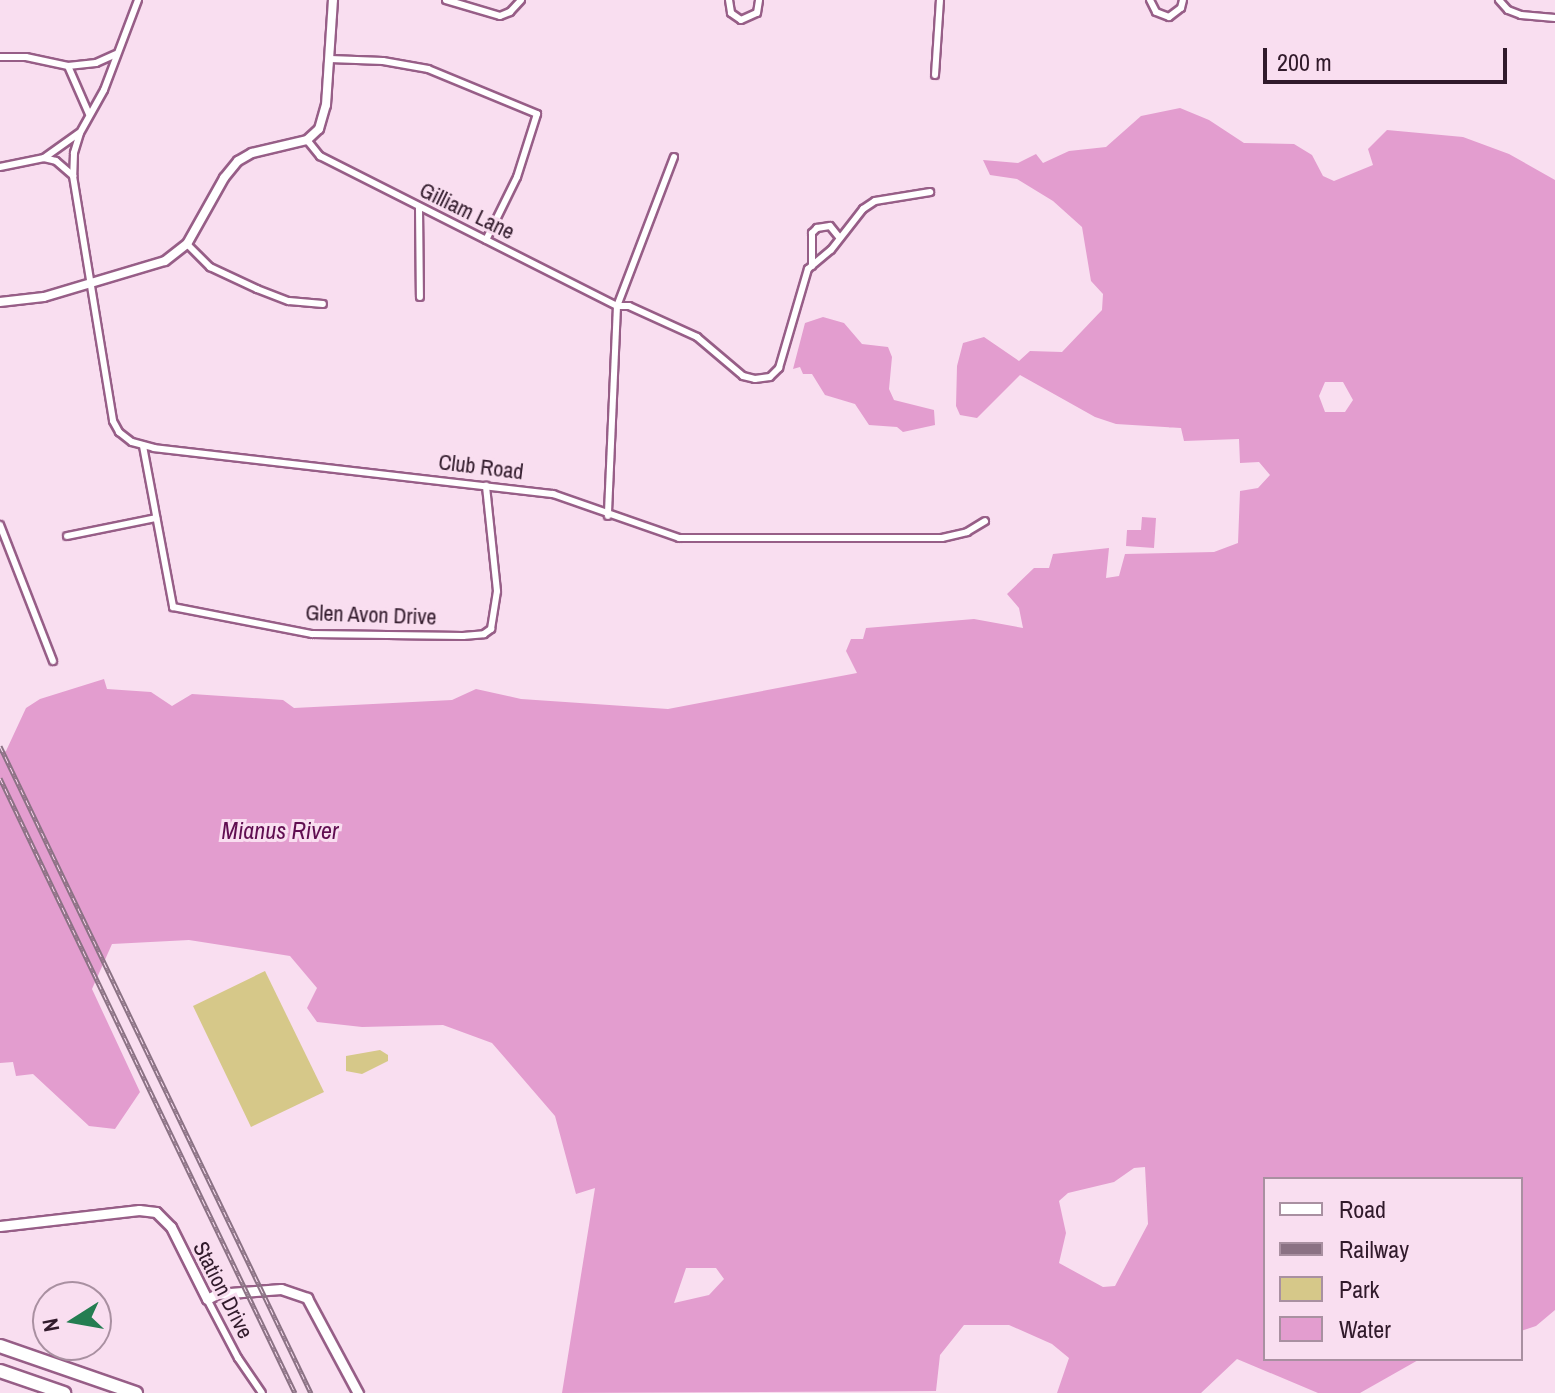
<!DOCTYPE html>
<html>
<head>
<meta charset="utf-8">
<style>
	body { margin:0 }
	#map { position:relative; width:1555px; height:1393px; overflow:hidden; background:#f9def0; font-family:"Archivo Narrow",sans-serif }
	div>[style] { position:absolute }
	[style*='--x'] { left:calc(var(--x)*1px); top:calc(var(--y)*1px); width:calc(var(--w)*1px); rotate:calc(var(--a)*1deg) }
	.green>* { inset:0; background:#d6c889 }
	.water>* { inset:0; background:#e39dcf }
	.roads { filter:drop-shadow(2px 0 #975e87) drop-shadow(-2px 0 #975e87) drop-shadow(0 2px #975e87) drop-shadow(0 -2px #975e87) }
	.minor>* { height:6px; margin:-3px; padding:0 3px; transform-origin:3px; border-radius:3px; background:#fff }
	.tertiary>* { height:8px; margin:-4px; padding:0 4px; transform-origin:4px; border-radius:4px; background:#fff }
	.secondary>* { height:9px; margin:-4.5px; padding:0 4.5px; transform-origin:4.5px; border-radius:4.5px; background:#fff }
	.motorway>* { height:12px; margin:-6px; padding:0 6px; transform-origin:6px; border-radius:6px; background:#fff }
	.rail>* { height:5px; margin-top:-2.5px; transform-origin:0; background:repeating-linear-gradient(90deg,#f9def0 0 6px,#8b7284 0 12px); box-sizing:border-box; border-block:2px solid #8b7284 }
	span { translate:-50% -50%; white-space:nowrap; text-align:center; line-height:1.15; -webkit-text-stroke:6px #f9def0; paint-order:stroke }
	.street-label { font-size:22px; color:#311a2b }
	.water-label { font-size:24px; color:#600e51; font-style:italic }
	.legend { position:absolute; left:1263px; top:1177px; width:260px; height:184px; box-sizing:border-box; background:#f9def0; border:2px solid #a990a1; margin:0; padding:10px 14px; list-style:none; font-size:24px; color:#311a2b }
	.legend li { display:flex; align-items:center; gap:16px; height:40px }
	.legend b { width:40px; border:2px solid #a990a1 }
	.north { position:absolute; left:32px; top:1281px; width:80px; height:80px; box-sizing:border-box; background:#f9def0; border:2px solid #a990a1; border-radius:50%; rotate:259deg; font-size:22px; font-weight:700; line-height:32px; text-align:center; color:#311a2b }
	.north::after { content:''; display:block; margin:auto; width:28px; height:36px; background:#247d51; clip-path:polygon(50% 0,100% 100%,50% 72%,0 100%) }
	.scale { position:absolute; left:1263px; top:48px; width:244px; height:36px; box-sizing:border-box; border:4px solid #311a2b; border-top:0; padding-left:10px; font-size:24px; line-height:28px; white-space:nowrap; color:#311a2b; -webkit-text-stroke:6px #f9def0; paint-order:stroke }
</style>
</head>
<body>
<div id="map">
	<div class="green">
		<i style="clip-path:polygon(265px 971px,324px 1092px,251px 1127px,193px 1006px)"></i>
		<i style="clip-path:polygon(380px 1050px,388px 1055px,388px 1061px,362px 1074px,346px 1071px,346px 1056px)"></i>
	</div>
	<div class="water">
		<i style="clip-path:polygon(evenodd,1180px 108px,1209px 120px,1244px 143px,1294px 144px,1312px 155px,1323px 176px,1334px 181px,1373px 165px,1368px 149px,1387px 130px,1463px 137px,1509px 154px,1555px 180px,1555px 1310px,1536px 1326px,1521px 1331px,1521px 1179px,1265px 1179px,1265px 1359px,1420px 1359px,1360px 1393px,1318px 1393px,1237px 1359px,1201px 1393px,1057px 1393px,1069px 1358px,1052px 1344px,1009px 1325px,964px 1325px,940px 1355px,936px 1391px,562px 1393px,595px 1188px,576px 1194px,555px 1116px,492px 1043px,443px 1025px,362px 1027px,317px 1022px,307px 1008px,317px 988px,290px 956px,189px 940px,112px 944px,92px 989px,140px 1092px,115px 1129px,89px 1126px,33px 1074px,16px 1076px,13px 1062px,0 1063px,0 753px,6px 751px,26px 708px,40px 699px,104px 679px,107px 689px,151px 692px,172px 706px,192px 694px,283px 700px,294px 708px,452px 700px,476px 689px,521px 699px,668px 709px,857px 673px,846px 651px,851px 639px,863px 639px,866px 628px,974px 619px,1023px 628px,1019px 608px,1007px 594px,1034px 568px,1049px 568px,1053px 554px,1109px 548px,1106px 578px,1119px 576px,1125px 554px,1214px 552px,1238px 543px,1240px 491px,1258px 488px,1270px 475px,1259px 462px,1240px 463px,1239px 439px,1184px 441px,1181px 428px,1116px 424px,1095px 417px,1020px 375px,977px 418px,960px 415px,956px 406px,957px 366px,963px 343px,984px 337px,1019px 361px,1030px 351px,1062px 352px,1102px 310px,1103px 294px,1091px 281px,1082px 227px,1053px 201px,1017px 179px,990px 175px,983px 160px,1018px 163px,1036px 154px,1043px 163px,1069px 151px,1106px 147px,1141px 116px,1180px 108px,1325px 382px,1343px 382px,1353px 400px,1345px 412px,1325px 412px,1319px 396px,1325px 382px,1180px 108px,1145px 1167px,1148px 1224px,1115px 1286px,1103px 1287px,1059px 1263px,1066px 1233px,1059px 1201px,1068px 1193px,1114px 1182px,1134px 1168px,1145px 1167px,1180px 108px,686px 1268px,716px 1268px,724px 1279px,709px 1295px,674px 1303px,686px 1268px)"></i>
		<i style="clip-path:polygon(823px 317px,844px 323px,862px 344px,888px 347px,892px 357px,889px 389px,894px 400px,934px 410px,935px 425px,903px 432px,897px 427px,869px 425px,855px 404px,825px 395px,812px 374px,803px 374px,800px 367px,793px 369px,805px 323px)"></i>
		<i style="clip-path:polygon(1142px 517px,1156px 518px,1154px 548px,1126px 546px,1127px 530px,1141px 530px)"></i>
	</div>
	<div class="roads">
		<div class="minor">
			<i style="--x:138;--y:0;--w:96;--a:110.7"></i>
			<i style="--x:104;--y:90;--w:49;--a:119.2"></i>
			<i style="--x:80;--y:133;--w:21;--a:107"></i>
			<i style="--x:74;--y:153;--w:23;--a:92"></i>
			<i style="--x:73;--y:176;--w:248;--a:80.7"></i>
			<i style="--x:113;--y:421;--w:13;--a:61"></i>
			<i style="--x:119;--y:432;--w:16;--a:38"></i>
			<i style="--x:132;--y:442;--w:23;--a:15"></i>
			<i style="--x:154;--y:448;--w:402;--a:6.6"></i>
			<i style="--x:553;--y:494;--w:133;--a:19.2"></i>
			<i style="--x:679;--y:538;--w:263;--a:0"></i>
			<i style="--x:942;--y:538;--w:26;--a:-13"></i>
			<i style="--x:967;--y:532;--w:21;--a:-31"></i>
			<i style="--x:446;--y:0;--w:56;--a:16.5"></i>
			<i style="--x:500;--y:16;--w:11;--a:-22"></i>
			<i style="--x:510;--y:12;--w:16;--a:-47"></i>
			<i style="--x:729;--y:0;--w:13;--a:81"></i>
			<i style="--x:731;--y:13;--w:12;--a:35"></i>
			<i style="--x:741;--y:20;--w:17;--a:-24"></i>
			<i style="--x:757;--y:13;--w:13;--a:-81"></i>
			<i style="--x:1150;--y:0;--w:13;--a:63"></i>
			<i style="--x:1156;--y:12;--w:14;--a:21"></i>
			<i style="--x:1169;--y:17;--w:15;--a:-37"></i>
			<i style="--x:1181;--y:8;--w:8;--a:-76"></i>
			<i style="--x:1499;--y:0;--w:13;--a:48"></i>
			<i style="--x:1508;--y:10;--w:14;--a:21"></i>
			<i style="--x:1521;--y:15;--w:34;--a:5"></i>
			<i style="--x:0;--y:57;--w:26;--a:0"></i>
			<i style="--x:26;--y:57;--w:43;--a:12.1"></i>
			<i style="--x:68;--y:66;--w:28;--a:-6"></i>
			<i style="--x:96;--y:63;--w:22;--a:-24"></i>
			<i style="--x:330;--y:59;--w:53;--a:2.2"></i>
			<i style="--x:383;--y:61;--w:46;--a:10.1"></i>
			<i style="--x:428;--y:69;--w:118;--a:22.4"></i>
			<i style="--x:537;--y:114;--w:66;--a:107.6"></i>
			<i style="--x:517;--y:177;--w:70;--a:116.2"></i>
			<i style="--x:68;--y:66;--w:52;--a:66.4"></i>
			<i style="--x:935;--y:75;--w:75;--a:-86.2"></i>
			<i style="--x:307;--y:140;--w:21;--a:51"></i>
			<i style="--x:320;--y:156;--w:333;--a:26.8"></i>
			<i style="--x:617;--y:306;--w:210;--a:92.5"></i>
			<i style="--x:674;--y:157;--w:160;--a:110.9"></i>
			<i style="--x:617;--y:306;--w:12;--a:0"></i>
			<i style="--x:629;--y:306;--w:75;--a:24.5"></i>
			<i style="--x:697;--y:337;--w:60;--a:40.3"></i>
			<i style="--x:743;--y:376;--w:12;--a:14"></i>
			<i style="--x:755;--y:379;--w:15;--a:-8"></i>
			<i style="--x:770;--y:377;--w:13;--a:-45"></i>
			<i style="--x:779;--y:368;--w:103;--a:-73.7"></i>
			<i style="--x:808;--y:269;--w:30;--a:-40"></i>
			<i style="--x:831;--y:250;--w:52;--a:-52"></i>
			<i style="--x:863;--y:209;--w:14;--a:-34"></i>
			<i style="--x:875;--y:201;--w:56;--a:-9.3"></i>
			<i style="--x:44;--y:158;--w:12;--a:14"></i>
			<i style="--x:56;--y:161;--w:23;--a:41"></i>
			<i style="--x:0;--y:167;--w:45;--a:-11.6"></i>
			<i style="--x:44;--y:158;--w:43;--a:-35.5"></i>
			<i style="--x:419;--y:208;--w:89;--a:89.4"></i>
			<i style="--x:187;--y:244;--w:33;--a:45"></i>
			<i style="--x:210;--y:267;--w:52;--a:25.1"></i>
			<i style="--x:257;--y:289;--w:34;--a:21"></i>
			<i style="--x:289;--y:301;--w:34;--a:5"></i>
			<i style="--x:812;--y:266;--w:33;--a:-90"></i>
			<i style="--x:812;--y:233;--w:7;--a:-45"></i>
			<i style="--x:817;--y:228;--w:13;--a:-9"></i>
			<i style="--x:830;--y:226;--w:14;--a:51"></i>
			<i style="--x:143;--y:446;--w:164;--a:79.4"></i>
			<i style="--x:173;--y:607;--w:142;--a:11"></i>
			<i style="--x:312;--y:634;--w:151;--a:0.8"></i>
			<i style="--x:463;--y:636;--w:21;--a:-5"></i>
			<i style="--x:484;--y:634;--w:9;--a:-36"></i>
			<i style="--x:491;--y:629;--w:38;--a:-81"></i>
			<i style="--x:497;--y:591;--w:106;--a:-96"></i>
			<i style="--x:0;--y:525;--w:146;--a:68.7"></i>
			<i style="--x:67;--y:536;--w:91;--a:-11.4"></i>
			<i style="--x:207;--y:1299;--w:67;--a:62.3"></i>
			<i style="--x:238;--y:1358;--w:42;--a:55.6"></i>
		</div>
		<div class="tertiary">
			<i style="--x:0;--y:302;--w:44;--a:-6.5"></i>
			<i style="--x:44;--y:297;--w:126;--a:-16.6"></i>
			<i style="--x:165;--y:261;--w:28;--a:-38"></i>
			<i style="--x:187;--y:244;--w:76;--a:-60.7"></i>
			<i style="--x:224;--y:178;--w:22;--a:-51"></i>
			<i style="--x:238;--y:161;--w:16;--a:-30"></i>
			<i style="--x:252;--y:153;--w:57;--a:-13.3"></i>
			<i style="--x:307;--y:140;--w:16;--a:-43"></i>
			<i style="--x:319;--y:129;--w:25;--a:-74"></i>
			<i style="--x:326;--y:105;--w:105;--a:-86.2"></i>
		</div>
		<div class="secondary">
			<i style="--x:0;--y:1226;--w:140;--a:-6.6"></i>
			<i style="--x:139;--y:1210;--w:17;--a:7"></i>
			<i style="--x:156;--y:1212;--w:21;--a:45"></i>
			<i style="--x:171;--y:1227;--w:80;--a:63.4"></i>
			<i style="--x:207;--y:1299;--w:11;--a:-27"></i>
			<i style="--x:217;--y:1294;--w:64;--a:-4.5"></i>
			<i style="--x:281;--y:1289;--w:28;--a:19"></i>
			<i style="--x:307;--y:1298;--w:108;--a:61.8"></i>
		</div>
		<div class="motorway">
			<i style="--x:0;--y:1346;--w:144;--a:19.1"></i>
			<i style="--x:0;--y:1371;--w:68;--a:19"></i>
		</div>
	</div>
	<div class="rail">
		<i style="--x:0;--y:746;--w:718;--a:64.33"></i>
		<i style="--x:0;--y:778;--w:682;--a:64.37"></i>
	</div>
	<div class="street-label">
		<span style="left:467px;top:211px;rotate:26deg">Gilliam Lane</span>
		<span style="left:481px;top:467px;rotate:7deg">Club Road</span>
		<span style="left:371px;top:615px;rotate:2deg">Glen Avon Drive</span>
		<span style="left:223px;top:1290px;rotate:63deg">Station Drive</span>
	</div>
	<div class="water-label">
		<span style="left:280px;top:831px">Mianus River</span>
	</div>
	<ul class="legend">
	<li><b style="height:10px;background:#fff"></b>Road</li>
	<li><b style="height:10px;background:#8b7284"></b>Railway</li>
	<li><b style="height:22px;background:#d6c889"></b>Park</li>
	<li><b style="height:22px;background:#e39dcf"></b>Water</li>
	</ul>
	<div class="north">N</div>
	<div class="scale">200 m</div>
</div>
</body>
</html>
